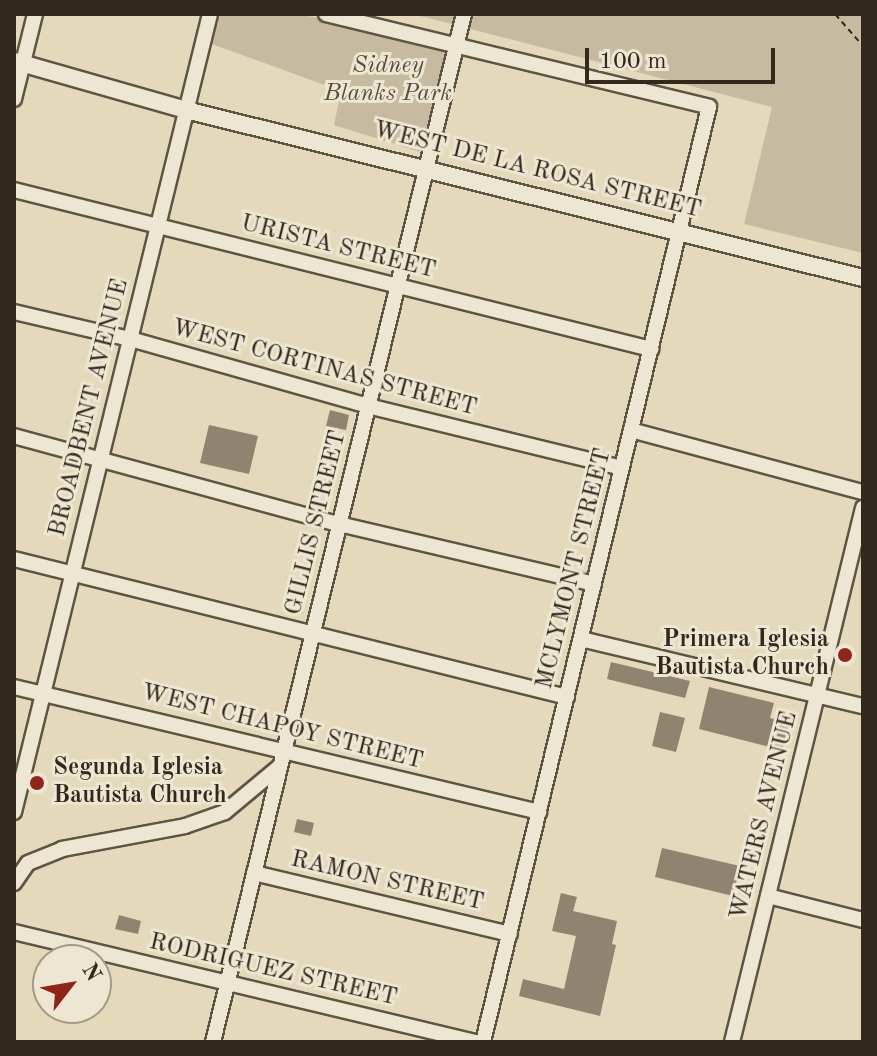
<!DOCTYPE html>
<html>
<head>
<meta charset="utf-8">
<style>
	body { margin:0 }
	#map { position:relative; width:877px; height:1056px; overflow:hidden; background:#e4d9bb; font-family:"Old Standard TT",serif }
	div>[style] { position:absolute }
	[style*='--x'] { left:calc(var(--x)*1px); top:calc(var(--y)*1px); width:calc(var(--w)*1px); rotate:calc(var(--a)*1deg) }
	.green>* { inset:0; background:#c6bba0 }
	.building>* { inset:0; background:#8f846f }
	.path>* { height:2px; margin-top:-1px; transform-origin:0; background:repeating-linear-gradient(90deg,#33281c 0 6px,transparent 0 10px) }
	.roads { filter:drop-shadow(2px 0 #5f5444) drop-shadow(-2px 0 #5f5444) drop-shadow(0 2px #5f5444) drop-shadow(0 -2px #5f5444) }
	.minor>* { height:14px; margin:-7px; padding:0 7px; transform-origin:7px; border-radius:7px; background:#ede6d3 }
	.tertiary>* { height:16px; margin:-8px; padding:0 8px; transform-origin:8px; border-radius:8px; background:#ede6d3 }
	.dots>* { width:22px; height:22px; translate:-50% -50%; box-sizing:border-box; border:4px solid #ede6d3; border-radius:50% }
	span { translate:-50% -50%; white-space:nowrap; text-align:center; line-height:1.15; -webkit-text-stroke:6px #ede6d3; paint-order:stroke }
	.park-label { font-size:24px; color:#584d3d; font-style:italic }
	.street-label { font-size:24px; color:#33281c }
	.poi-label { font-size:24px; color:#33281c; font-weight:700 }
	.right { translate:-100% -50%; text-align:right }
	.left { translate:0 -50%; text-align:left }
	.frame { position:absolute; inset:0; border:16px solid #33281c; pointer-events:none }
	.north { position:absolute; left:32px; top:944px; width:80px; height:80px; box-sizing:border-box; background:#ede6d3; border:2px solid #a39a8a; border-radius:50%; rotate:59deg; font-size:22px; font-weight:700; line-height:32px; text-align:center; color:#33281c }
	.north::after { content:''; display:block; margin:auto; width:28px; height:36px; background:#8f2418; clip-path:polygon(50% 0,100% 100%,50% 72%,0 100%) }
	.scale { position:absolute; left:585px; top:48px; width:190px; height:36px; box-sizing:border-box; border:4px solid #33281c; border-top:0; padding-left:10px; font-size:24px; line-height:28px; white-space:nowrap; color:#33281c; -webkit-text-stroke:6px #ede6d3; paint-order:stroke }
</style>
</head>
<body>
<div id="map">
	<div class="green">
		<i style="clip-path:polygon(217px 14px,298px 14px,449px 44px,420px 152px,334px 125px,341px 91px,209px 43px)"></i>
		<i style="clip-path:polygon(413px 14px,863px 14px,863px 253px,744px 224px,772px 107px)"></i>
	</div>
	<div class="building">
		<i style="clip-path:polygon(330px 410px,349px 415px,346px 430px,326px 426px)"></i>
		<i style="clip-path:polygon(209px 425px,258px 436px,249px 474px,200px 463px)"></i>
		<i style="clip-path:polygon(611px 662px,690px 681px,685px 698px,607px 679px)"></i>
		<i style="clip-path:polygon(709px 687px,774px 703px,770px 718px,789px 723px,782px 750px,699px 729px)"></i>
		<i style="clip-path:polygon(660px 712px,685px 718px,676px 752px,652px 746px)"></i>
		<i style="clip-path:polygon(297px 819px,314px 823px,311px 836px,294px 832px)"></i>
		<i style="clip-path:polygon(662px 848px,740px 866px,733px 896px,655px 877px)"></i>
		<i style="clip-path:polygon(561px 893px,577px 897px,573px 911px,617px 921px,612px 944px,616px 945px,600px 1016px,519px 996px,523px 979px,564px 989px,576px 936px,552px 931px)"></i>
		<i style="clip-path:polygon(119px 915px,141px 921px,138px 934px,115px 929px)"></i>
	</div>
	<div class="path">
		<i style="--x:835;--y:14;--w:43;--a:48.8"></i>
	</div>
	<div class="roads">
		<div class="minor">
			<i style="--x:326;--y:14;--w:394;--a:13.6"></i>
			<i style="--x:709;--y:107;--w:962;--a:103.59"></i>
			<i style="--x:14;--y:99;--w:88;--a:-76.1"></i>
			<i style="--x:14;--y:190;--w:657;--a:14.02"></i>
			<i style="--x:14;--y:312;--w:119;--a:13.1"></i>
			<i style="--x:130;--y:339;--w:247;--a:15.7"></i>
			<i style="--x:368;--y:406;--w:261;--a:13.7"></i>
			<i style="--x:631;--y:430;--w:240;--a:15"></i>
			<i style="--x:14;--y:436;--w:337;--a:15.2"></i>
			<i style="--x:339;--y:524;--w:262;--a:13.2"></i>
			<i style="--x:14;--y:559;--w:570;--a:14.01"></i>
			<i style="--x:581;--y:639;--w:290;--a:13.4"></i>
			<i style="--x:14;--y:687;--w:540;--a:13.39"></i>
			<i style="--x:14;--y:812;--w:822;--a:-76.2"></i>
			<i style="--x:254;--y:873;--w:263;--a:13.4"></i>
			<i style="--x:14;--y:883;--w:24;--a:-55"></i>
			<i style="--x:28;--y:863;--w:37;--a:-22"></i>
			<i style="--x:62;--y:849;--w:125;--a:-10.6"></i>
			<i style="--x:185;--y:826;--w:42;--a:-19.3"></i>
			<i style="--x:225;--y:812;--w:70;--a:-39.8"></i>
			<i style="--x:768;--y:896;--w:98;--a:14.2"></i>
			<i style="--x:14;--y:932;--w:475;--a:13.4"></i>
			<i style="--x:213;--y:1042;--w:1058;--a:-76.28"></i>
			<i style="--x:732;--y:1042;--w:550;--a:-76.22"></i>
		</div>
		<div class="tertiary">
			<i style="--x:14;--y:61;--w:179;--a:15.9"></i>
			<i style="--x:186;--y:110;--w:698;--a:13.94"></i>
		</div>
	</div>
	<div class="dots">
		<i style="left:845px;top:655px;background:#8f2418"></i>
		<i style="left:37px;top:783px;background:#8f2418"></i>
	</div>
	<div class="park-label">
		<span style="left:388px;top:81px">Sidney<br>Blanks Park</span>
	</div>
	<div class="street-label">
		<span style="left:537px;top:171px;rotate:14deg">WEST DE LA ROSA STREET</span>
		<span style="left:338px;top:248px;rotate:14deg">URISTA STREET</span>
		<span style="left:324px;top:369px;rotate:15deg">WEST CORTINAS STREET</span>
		<span style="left:90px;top:408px;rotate:-76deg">BROADBENT AVENUE</span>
		<span style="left:317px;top:523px;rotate:-76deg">GILLIS STREET</span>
		<span style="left:575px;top:569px;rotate:-76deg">MCLYMONT STREET</span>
		<span style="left:282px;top:728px;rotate:14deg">WEST CHAPOY STREET</span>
		<span style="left:765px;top:816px;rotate:-76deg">WATERS AVENUE</span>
		<span style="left:387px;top:882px;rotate:13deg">RAMON STREET</span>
		<span style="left:273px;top:971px;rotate:13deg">RODRIGUEZ STREET</span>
	</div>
	<div class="poi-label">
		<span class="right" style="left:829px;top:655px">Primera Iglesia<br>Bautista Church</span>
		<span class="left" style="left:53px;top:783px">Segunda Iglesia<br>Bautista Church</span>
	</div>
	<div class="frame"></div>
	<div class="north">N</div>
	<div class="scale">100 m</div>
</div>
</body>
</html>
